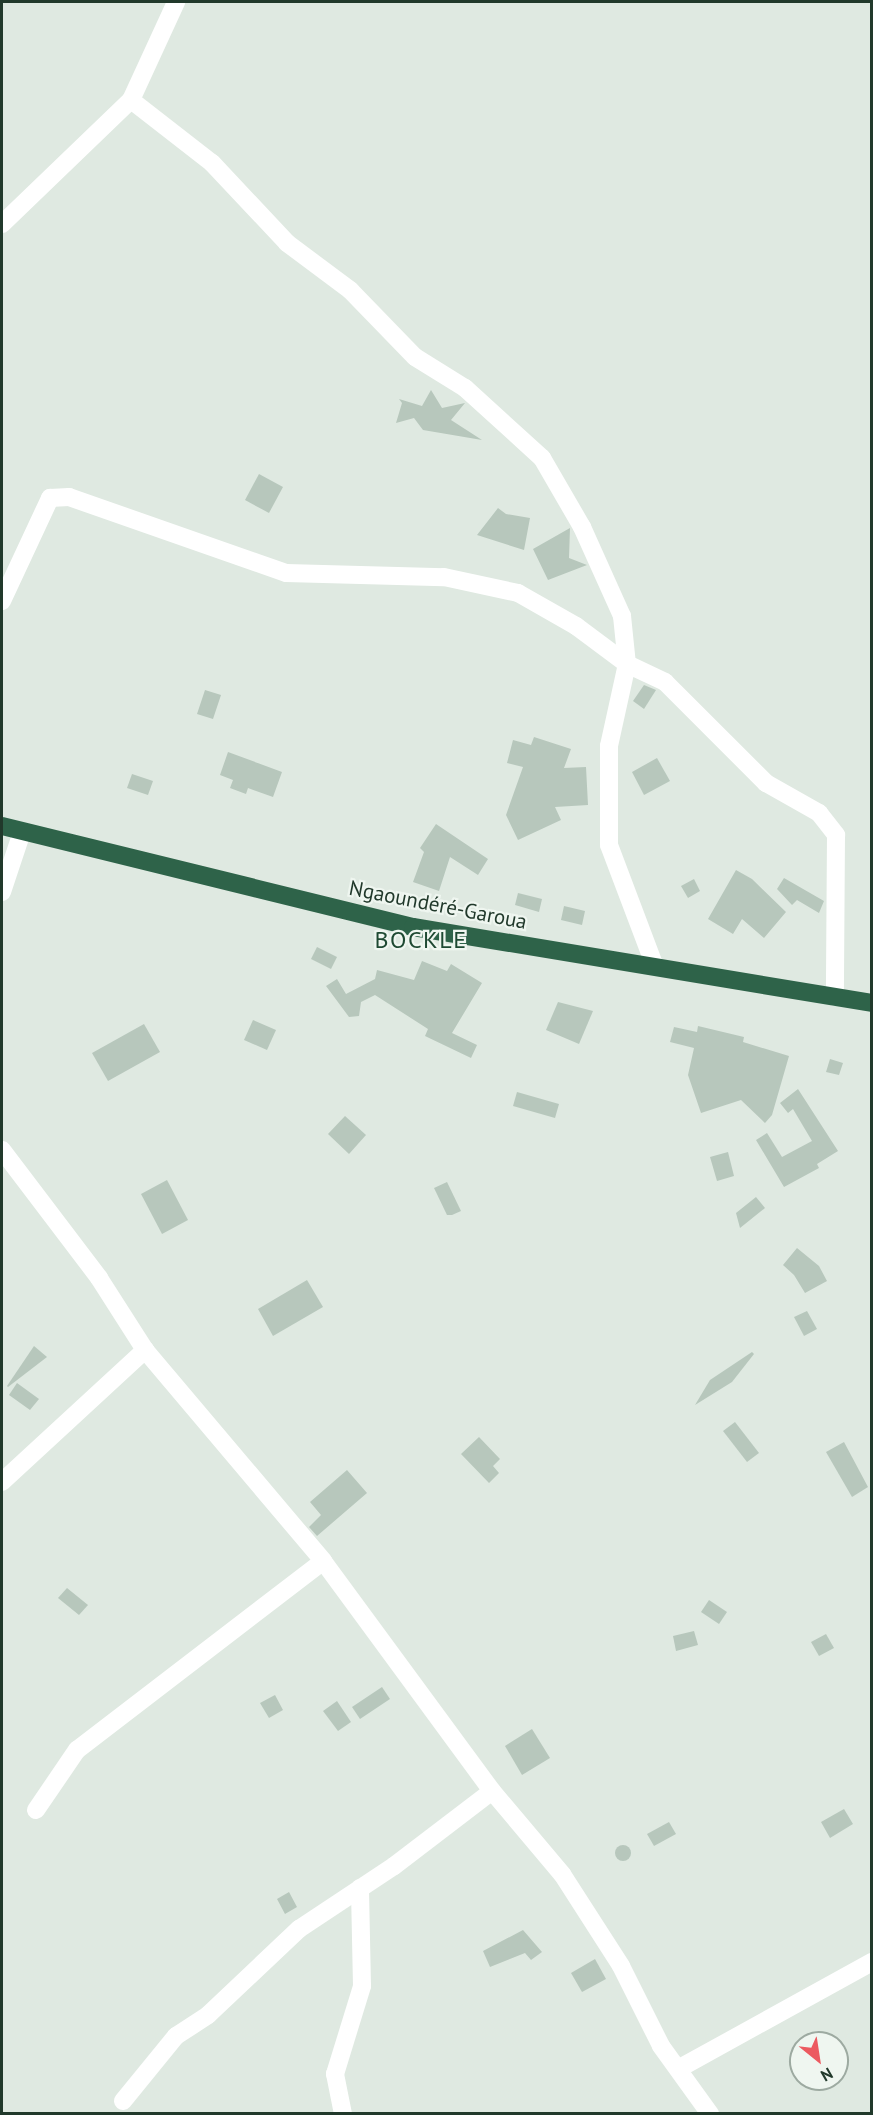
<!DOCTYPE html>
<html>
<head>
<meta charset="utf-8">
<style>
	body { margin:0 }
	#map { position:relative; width:873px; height:2115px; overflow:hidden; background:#dfe9e1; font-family:"PT Sans",sans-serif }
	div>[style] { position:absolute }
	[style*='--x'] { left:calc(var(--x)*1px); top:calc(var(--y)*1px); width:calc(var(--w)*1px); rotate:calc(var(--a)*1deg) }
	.building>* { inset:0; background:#b7c7bc }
	.round { border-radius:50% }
	.minor>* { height:18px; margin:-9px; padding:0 9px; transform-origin:9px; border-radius:9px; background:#fff }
	.highway>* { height:18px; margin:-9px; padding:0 9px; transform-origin:9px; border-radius:9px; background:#2e6349 }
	span { translate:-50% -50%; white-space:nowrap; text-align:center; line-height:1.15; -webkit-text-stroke:4.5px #eff6f0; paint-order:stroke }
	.street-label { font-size:21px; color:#21392b }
	.quarter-label { font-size:24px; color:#1e4932; letter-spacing:1.5px }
	.frame { position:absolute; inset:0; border:3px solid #21392b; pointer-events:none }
	.north { position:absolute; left:789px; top:2031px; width:60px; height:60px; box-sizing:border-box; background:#eff6f0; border:2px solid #9daaa1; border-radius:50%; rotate:150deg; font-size:16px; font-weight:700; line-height:24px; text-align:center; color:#21392b }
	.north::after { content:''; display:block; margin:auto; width:21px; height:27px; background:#ec5a60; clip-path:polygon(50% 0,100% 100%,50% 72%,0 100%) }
</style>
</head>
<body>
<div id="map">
	<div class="building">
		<i style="clip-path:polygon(431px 390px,442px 408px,465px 403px,451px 420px,482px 440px,423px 430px,414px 418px,396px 423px,402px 403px,399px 399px,422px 406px)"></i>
		<i style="clip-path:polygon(259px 474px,283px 487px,269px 513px,245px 500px)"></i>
		<i style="clip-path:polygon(498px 508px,506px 514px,530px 518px,524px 550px,477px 535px)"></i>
		<i style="clip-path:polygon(570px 528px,569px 558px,587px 565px,548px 580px,533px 549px)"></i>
		<i style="clip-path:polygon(644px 685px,656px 690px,644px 709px,633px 701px)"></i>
		<i style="clip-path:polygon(205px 690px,221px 695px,213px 719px,197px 714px)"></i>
		<i style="clip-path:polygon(534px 737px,571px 749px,564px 768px,586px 767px,588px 805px,555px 807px,561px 820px,518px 840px,506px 815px,523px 767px,507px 763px,513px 740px,531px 745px)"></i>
		<i style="clip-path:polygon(228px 752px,282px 772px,273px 797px,248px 788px,246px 794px,230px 788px,233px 780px,220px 775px)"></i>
		<i style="clip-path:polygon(657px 758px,670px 781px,644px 795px,632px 772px)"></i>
		<i style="clip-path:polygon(132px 774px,153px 781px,148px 795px,127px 788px)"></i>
		<i style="clip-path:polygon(436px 824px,488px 859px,478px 875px,450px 857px,439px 891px,413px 882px,424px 852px,420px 848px)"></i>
		<i style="clip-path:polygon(736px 870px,752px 879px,786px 912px,764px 938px,742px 919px,733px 934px,708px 919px)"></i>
		<i style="clip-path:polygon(784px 878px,824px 901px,819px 913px,797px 900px,792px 905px,777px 889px)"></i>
		<i style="clip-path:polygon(694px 879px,700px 891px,688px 898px,681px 886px)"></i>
		<i style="clip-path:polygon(518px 893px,542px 899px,539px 912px,515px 905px)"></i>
		<i style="clip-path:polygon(564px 906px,585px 911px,582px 925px,561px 920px)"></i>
		<i style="clip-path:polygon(317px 947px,337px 957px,331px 969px,311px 959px)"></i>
		<i style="clip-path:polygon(422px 961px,447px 971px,451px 964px,482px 983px,452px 1033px,477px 1045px,471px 1058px,425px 1036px,428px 1029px,375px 995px,361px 1002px,359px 1016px,349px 1017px,326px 986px,337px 979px,346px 994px,375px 979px,377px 970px,414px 980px)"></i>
		<i style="clip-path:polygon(558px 1002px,593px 1011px,579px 1044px,546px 1030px)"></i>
		<i style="clip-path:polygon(253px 1020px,276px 1030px,267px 1050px,244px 1040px)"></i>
		<i style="clip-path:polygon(144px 1024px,160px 1052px,108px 1081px,92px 1053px)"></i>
		<i style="clip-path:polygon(698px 1026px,744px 1037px,743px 1042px,789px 1056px,772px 1115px,765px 1123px,741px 1100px,701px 1113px,688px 1075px,694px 1048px,670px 1042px,674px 1027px,697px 1032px)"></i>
		<i style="clip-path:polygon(830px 1059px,843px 1063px,839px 1075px,826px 1072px)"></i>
		<i style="clip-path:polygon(798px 1089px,838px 1151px,817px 1164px,819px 1168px,784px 1187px,756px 1140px,767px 1133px,782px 1157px,812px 1141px,793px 1109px,788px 1113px,780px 1103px)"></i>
		<i style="clip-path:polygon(517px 1092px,559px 1104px,555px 1118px,513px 1106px)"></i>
		<i style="clip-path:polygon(345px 1116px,366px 1135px,349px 1154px,328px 1134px)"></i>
		<i style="clip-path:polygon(728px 1152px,734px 1176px,717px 1181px,710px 1157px)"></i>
		<i style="clip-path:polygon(167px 1180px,188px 1220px,162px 1234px,141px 1194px)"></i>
		<i style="clip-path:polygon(447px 1182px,461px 1211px,452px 1215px,447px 1215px,434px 1188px)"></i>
		<i style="clip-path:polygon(756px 1197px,765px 1208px,740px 1228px,736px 1213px)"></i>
		<i style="clip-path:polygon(797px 1248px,819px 1266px,827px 1281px,805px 1293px,794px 1275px,783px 1265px)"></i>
		<i style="clip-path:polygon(307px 1280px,323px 1307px,273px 1336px,258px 1309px)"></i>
		<i style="clip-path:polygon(807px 1311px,817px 1329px,804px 1336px,794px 1317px)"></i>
		<i style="clip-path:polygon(34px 1346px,47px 1357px,8px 1387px,7px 1386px)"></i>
		<i style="clip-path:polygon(752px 1352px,754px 1354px,732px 1382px,695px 1405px,710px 1380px)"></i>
		<i style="clip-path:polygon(17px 1383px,39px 1399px,30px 1410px,9px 1395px)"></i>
		<i style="clip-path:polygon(735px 1422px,759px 1453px,747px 1462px,723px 1431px)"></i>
		<i style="clip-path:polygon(479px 1437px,500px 1459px,493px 1466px,499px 1473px,489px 1483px,461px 1454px)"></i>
		<i style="clip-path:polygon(844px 1442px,868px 1487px,852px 1497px,826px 1452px)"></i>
		<i style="clip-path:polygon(347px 1470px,367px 1493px,317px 1536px,309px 1527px,321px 1515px,310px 1502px)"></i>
		<i style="clip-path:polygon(67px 1588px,88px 1605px,79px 1615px,58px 1598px)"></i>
		<i style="clip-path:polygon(709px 1600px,727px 1612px,719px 1624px,701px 1612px)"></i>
		<i style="clip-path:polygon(694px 1631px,698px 1645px,676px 1651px,673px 1636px)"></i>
		<i style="clip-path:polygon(826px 1634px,834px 1648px,819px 1656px,811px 1642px)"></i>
		<i style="clip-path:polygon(382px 1687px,390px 1699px,360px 1719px,352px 1707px)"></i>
		<i style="clip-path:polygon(275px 1695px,283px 1710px,269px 1718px,260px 1703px)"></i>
		<i style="clip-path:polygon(337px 1701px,351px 1722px,338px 1731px,323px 1711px)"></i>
		<i style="clip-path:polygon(532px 1729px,550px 1758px,522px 1775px,505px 1746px)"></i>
		<i style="clip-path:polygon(844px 1809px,853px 1824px,830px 1838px,821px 1822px)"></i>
		<i style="clip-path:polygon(669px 1822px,676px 1834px,654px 1846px,647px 1834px)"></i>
		<i class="round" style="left:615px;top:1845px;width:16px;height:16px"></i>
		<i style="clip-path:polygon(289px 1892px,297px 1907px,285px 1914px,277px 1899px)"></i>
		<i style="clip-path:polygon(523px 1930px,542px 1952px,531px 1960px,525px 1953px,490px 1967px,483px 1951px)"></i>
		<i style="clip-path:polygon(595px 1959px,606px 1979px,582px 1992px,571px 1973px)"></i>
	</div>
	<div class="minor">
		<i style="--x:131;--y:100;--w:103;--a:37.9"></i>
		<i style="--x:212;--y:163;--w:110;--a:46.8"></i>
		<i style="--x:287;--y:243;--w:79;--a:36.7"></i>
		<i style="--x:350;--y:290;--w:93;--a:45.9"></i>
		<i style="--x:415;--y:357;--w:59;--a:31.8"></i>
		<i style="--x:465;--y:388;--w:104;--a:42.3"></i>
		<i style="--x:542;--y:458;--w:80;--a:59.9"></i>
		<i style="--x:582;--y:527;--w:98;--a:65.8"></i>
		<i style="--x:622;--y:616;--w:48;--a:84.1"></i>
		<i style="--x:627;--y:664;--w:84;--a:102.4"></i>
		<i style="--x:609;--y:746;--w:99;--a:90"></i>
		<i style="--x:609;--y:845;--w:130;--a:69.3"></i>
		<i style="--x:2;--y:224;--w:179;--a:-43.9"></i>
		<i style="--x:131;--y:100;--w:108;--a:-65.3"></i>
		<i style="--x:2;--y:601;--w:114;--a:-65"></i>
		<i style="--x:50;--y:498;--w:19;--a:-3"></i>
		<i style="--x:69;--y:497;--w:230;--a:19.3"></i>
		<i style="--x:286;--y:573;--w:158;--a:1.5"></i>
		<i style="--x:444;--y:577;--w:76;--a:12.2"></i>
		<i style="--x:518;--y:593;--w:67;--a:29.6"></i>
		<i style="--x:576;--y:626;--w:64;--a:36.7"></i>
		<i style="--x:627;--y:664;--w:42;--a:25.3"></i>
		<i style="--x:665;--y:682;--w:143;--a:45"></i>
		<i style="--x:766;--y:783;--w:61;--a:29.5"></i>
		<i style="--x:819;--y:813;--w:28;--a:52"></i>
		<i style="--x:836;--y:835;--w:162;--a:90.4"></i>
		<i style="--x:2;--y:892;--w:63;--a:-71.6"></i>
		<i style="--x:2;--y:1150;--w:161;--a:52.8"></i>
		<i style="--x:99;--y:1278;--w:85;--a:57.4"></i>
		<i style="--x:145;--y:1350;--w:276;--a:49.8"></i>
		<i style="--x:323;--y:1561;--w:285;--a:53.7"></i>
		<i style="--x:492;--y:1791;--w:109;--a:49.9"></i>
		<i style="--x:562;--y:1874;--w:109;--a:57.3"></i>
		<i style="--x:621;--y:1966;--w:89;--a:63.4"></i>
		<i style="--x:661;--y:2046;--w:84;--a:54.2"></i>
		<i style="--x:2;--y:1482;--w:195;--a:-42.7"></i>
		<i style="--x:36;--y:1810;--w:73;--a:-55.7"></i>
		<i style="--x:77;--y:1750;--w:310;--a:-37.5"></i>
		<i style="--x:678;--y:2069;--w:222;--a:-28.9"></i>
		<i style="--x:123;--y:2101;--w:84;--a:-50.8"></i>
		<i style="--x:176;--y:2036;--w:38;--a:-33"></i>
		<i style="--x:208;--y:2015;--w:125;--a:-43.4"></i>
		<i style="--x:299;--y:1929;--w:114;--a:-33.6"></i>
		<i style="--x:394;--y:1866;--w:123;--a:-37.4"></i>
		<i style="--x:343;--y:2114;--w:41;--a:-101.3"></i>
		<i style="--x:335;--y:2074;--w:92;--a:-72.9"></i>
		<i style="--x:362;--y:1986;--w:98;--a:-91.2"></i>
	</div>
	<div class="highway">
		<i style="--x:2;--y:826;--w:423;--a:13.8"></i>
		<i style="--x:413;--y:927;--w:465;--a:9.4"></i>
	</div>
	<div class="street-label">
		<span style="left:438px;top:905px;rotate:11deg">Ngaoundéré-Garoua</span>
	</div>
	<div class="quarter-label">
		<span style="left:421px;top:940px">BOCKLE</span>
	</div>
	<div class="frame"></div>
	<div class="north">N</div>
</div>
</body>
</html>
